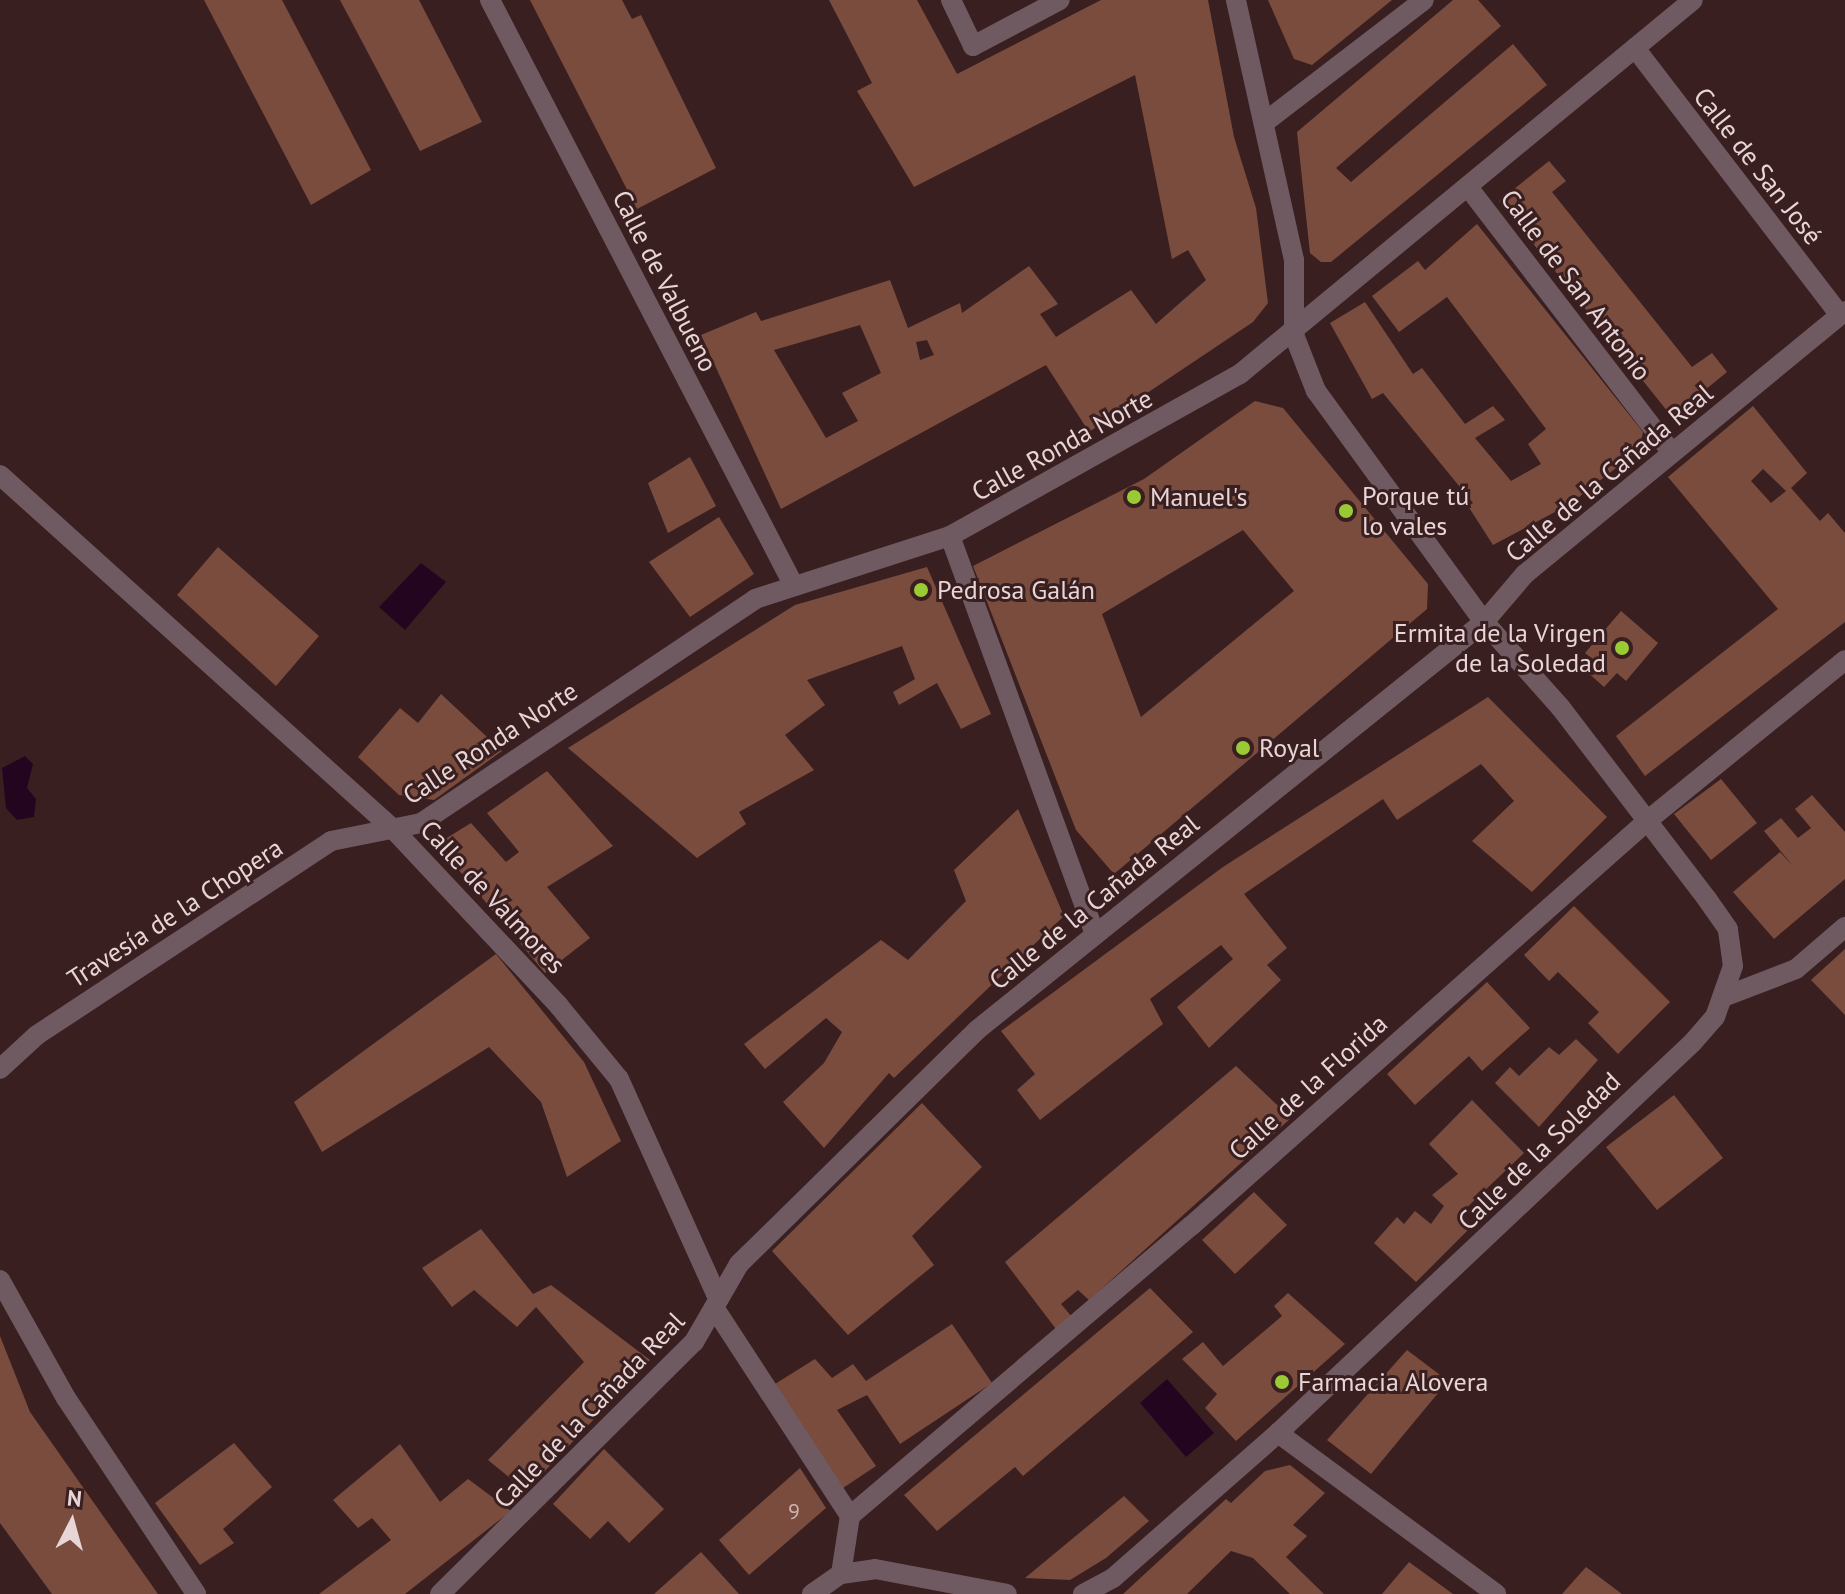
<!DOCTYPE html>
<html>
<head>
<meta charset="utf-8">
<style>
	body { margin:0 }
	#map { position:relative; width:1845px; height:1594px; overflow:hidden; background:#3a1f21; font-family:"PT Sans",sans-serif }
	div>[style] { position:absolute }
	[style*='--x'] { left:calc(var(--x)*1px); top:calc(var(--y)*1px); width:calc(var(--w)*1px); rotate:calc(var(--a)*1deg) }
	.water>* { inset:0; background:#230520 }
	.building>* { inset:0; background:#7a4c3d }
	.minor>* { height:20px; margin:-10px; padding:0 10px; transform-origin:10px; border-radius:10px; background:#705a62 }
	.dots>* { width:22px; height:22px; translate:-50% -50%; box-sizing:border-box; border:4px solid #3a1f21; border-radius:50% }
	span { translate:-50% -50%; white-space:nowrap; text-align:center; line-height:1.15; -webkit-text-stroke:6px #3a1f21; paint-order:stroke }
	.number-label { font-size:22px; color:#ccb3b0 }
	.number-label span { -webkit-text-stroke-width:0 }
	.street-label { font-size:26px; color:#e8d5d6 }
	.poi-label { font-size:26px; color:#e8d5d6 }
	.left { translate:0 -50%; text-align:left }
	.right { translate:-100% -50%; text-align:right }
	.north { position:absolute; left:32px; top:1482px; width:80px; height:80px; -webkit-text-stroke:6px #3a1f21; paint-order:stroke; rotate:6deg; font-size:22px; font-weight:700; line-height:32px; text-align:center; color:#e8d5d6 }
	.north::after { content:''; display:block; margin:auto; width:28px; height:36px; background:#e8d5d6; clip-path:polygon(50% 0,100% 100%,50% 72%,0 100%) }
</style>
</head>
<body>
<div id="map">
	<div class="water">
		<i style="clip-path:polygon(421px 563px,446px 582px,405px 630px,379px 607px)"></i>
		<i style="clip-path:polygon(25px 756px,33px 764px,27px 788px,36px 799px,34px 817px,17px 820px,6px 808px,2px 768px)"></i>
		<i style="clip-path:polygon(1167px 1379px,1214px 1433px,1186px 1457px,1140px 1403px)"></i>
	</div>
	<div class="building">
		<i style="clip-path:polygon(204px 0,282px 0,371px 170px,311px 205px)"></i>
		<i style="clip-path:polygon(340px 0,419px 0,482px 122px,420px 151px)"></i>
		<i style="clip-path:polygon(530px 0,622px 0,632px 19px,641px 15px,716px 168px,637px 209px)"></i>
		<i style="clip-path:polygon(evenodd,829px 0,917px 0,957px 74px,1101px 0,1208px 0,1234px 137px,1256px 208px,1268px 303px,1253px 322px,1089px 432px,1046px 365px,781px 509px,701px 335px,756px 312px,761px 321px,890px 280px,908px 328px,960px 303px,962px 313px,1029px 266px,1058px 304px,1040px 314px,1056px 337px,1131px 290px,1156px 324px,1206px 280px,1188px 250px,1172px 259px,1135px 75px,914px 187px,857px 91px,872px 83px,829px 0,860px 325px,881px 373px,842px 393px,858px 421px,826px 438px,774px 350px,860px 325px,829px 0,927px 340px,934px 355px,920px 360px,916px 342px,927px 340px)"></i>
		<i style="clip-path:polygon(1268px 0,1392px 0,1312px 65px,1294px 59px)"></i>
		<i style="clip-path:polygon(1453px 0,1478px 0,1501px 26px,1336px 168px,1351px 182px,1513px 44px,1547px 85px,1331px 262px,1321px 262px,1310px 253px,1297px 132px)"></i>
		<i style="clip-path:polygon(1549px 161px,1566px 181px,1552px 192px,1692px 367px,1712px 353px,1727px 372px,1672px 417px,1499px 201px)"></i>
		<i style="clip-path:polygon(1477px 224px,1643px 432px,1639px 450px,1570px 504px,1493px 545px,1468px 506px,1473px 503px,1383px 393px,1372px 399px,1330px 323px,1365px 302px,1413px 374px,1422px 368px,1465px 424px,1493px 406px,1505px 420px,1475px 438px,1511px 481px,1541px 464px,1528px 444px,1546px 429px,1447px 297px,1399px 332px,1372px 296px,1418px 261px,1425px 270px)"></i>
		<i style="clip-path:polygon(evenodd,1255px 401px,1283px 408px,1428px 584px,1427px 609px,1114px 874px,1076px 830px,973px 566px,1144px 479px,1255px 401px,1243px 530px,1294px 591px,1141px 717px,1102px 614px,1243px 530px)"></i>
		<i style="clip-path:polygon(evenodd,1753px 406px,1807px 473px,1791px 488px,1820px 521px,1828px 513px,1845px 533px,1845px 622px,1645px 776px,1616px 736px,1778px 609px,1668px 477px,1753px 406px,1763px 469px,1786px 491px,1771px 503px,1751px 481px,1763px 469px)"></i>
		<i style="clip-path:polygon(690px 457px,716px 506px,668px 533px,648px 483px)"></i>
		<i style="clip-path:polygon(719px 517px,754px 574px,690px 617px,649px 562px)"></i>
		<i style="clip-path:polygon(218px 547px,319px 636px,276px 686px,177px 595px)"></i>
		<i style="clip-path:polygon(927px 567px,991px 714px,961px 729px,937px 683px,899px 705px,893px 692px,915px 679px,902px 646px,807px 680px,825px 705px,785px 735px,814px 770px,739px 812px,746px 824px,697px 858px,568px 748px,795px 605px)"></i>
		<i style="clip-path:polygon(1621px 611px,1658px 643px,1626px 681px,1617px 673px,1604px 687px,1585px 670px,1594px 660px,1585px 653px)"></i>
		<i style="clip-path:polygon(441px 694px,502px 751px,434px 800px,399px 795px,358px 757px,400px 708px,418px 723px)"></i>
		<i style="clip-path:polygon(1488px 697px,1607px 817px,1532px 892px,1472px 841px,1514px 801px,1481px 764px,1397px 820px,1383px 799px,1244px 894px,1287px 948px,1267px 965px,1281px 980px,1209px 1048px,1177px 1007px,1233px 959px,1221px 945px,1150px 999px,1163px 1024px,1040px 1120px,1017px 1090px,1035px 1074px,1001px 1031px,1223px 867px)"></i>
		<i style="clip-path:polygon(547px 771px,613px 846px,547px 887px,590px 938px,545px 973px,437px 844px,471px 823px,506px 862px,519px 852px,487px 813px)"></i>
		<i style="clip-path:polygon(1721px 779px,1757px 823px,1711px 860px,1674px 814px)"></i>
		<i style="clip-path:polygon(1812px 795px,1845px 832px,1845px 879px,1774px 939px,1733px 892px,1780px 852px,1793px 866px,1764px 831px,1781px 818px,1798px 838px,1811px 828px,1795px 809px)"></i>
		<i style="clip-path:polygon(1018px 809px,1064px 916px,894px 1078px,889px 1073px,824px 1148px,783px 1102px,824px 1063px,842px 1032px,826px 1018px,765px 1069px,744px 1044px,881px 940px,908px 960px,966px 901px,954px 870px)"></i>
		<i style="clip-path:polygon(1574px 906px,1670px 1002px,1618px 1054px,1588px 1023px,1599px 1012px,1558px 972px,1549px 981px,1524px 955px)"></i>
		<i style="clip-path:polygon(1845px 949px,1845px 1015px,1811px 980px)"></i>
		<i style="clip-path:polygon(496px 954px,584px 1062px,621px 1141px,567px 1177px,541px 1102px,489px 1047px,322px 1152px,294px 1102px)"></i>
		<i style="clip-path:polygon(1487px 982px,1530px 1028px,1482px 1071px,1469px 1056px,1415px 1105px,1387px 1074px)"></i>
		<i style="clip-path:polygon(1576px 1039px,1598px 1060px,1539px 1127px,1495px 1083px,1510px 1067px,1519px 1076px,1549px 1047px,1559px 1055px)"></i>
		<i style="clip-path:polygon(1236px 1066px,1291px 1118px,1089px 1300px,1078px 1290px,1061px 1304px,1072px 1317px,1056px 1329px,1005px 1262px)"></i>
		<i style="clip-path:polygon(1674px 1095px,1723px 1158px,1657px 1210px,1606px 1147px)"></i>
		<i style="clip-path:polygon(1472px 1100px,1524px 1153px,1458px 1216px,1472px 1226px,1416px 1282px,1374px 1243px,1397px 1217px,1404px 1224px,1415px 1211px,1431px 1224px,1444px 1206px,1432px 1195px,1458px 1174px,1429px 1144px)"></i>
		<i style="clip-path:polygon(922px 1103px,982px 1167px,912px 1236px,934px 1265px,848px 1335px,772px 1251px)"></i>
		<i style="clip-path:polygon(1254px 1192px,1287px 1225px,1235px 1274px,1202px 1240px)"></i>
		<i style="clip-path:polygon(481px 1229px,533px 1294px,551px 1285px,650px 1360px,526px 1491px,488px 1460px,584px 1362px,536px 1307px,517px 1327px,474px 1290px,452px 1307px,422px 1268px)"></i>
		<i style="clip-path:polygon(1150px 1288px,1193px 1332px,1023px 1476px,1015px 1467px,937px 1531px,904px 1495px)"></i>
		<i style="clip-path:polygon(1288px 1293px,1345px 1344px,1236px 1441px,1205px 1408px,1217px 1394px,1182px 1359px,1203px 1342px,1223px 1366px,1282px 1316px,1274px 1306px)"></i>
		<i style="clip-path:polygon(952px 1324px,992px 1383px,900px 1444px,867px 1395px,837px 1410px,876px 1466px,840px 1490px,775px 1384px,815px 1359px,832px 1378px,853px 1364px,866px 1381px)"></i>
		<i style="clip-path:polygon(0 1336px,30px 1412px,158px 1594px,52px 1594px,0 1523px)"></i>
		<i style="clip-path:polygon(1407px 1350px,1448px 1381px,1371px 1474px,1327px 1440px)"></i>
		<i style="clip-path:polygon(234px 1443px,272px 1487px,223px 1529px,234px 1543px,200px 1565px,155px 1503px)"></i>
		<i style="clip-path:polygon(400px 1444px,440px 1502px,468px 1479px,511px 1511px,405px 1594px,319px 1594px,391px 1540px,372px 1518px,358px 1528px,333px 1500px)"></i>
		<i style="clip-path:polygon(604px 1449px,664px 1509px,629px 1543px,608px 1521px,590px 1539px,553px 1504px)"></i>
		<i style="clip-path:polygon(1290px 1465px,1325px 1493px,1293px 1525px,1307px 1536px,1286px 1557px,1324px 1594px,1290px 1594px,1253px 1558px,1231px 1551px,1187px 1594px,1123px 1594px,1226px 1499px,1231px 1503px,1265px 1471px)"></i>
		<i style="clip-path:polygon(800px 1468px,826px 1508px,749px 1575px,719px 1540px)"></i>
		<i style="clip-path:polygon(1124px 1496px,1149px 1521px,1106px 1558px,1070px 1580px,1025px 1578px)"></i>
		<i style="clip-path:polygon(701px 1552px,739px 1594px,654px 1594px)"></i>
		<i style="clip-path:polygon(1409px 1562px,1453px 1594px,1382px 1594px)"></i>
		<i style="clip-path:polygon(1586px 1567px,1622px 1594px,1562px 1594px)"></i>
	</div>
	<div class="minor">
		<i style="--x:490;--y:0;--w:660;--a:62.58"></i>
		<i style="--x:951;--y:0;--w:51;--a:64.4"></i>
		<i style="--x:973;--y:46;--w:98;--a:-27.9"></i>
		<i style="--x:1635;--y:48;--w:337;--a:52.5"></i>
		<i style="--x:1265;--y:122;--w:200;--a:-37.5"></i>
		<i style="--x:1468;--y:187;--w:335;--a:52.5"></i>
		<i style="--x:0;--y:475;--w:529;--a:42.01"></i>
		<i style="--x:393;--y:829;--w:243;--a:46.8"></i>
		<i style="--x:559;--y:1006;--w:94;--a:50.6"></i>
		<i style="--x:619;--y:1079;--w:236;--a:65.7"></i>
		<i style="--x:950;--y:536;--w:424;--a:70"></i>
		<i style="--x:1726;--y:996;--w:75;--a:-21.1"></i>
		<i style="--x:1796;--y:969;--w:65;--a:-40.6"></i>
		<i style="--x:0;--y:1069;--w:50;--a:-42.6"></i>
		<i style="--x:37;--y:1035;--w:352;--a:-33.4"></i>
		<i style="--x:331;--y:841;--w:92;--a:-11.3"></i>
		<i style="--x:421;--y:823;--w:402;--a:-33.8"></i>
		<i style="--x:755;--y:599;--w:205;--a:-17.9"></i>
		<i style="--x:950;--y:536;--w:332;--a:-29.2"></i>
		<i style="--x:1240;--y:374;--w:587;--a:-39.54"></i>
		<i style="--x:0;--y:1280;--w:135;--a:60.8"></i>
		<i style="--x:66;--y:1398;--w:235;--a:56.4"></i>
		<i style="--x:717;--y:1312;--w:244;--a:56.9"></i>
		<i style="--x:1278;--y:1433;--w:271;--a:36.4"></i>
		<i style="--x:841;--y:1574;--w:59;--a:-81.2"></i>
		<i style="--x:850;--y:1516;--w:448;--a:-40.4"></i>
		<i style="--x:1191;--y:1226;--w:610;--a:-41.61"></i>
		<i style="--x:1647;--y:821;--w:255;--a:-39.1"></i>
		<i style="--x:440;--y:1594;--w:358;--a:-44.8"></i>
		<i style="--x:694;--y:1342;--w:90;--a:-60"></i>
		<i style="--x:739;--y:1264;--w:334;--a:-44.5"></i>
		<i style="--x:977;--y:1030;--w:651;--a:-38.82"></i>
		<i style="--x:1484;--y:622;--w:63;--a:-49.5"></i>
		<i style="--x:1525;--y:574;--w:414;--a:-39.4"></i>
		<i style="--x:812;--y:1594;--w:35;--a:-35"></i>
		<i style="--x:841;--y:1574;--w:34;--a:-8"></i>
		<i style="--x:875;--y:1569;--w:134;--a:10.7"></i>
		<i style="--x:1083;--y:1594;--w:34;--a:-28"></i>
		<i style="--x:1113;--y:1578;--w:220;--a:-41.3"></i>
		<i style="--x:1278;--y:1433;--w:570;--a:-43.29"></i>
		<i style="--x:1693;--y:1042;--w:33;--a:-49"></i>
		<i style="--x:1715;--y:1017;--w:54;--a:-70.6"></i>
		<i style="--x:1733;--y:966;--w:37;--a:-98"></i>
		<i style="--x:1728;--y:929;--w:37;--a:-125"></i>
		<i style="--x:1707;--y:899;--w:240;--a:-127.4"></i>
		<i style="--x:1561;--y:708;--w:115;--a:-131.8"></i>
		<i style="--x:1484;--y:622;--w:286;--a:-126"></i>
		<i style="--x:1316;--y:391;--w:60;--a:-111.4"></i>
		<i style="--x:1294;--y:335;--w:75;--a:-90"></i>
		<i style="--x:1294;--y:260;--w:266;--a:-102.6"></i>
	</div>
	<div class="dots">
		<i style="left:1134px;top:497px;background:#9acb35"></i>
		<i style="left:1346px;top:511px;background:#9acb35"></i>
		<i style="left:921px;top:590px;background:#9acb35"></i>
		<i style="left:1622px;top:648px;background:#9acb35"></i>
		<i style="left:1243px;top:748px;background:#9acb35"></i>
		<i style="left:1282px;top:1382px;background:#9acb35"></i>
	</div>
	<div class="number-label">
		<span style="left:794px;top:1512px">9</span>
	</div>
	<div class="street-label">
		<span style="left:1758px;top:166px;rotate:52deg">Calle de San José</span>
		<span style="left:665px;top:281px;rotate:63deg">Calle de Valbueno</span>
		<span style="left:1576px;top:285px;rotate:53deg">Calle de San Antonio</span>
		<span style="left:1062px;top:445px;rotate:-29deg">Calle Ronda Norte</span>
		<span style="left:1609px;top:473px;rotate:-40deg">Calle de la Cañada Real</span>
		<span style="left:490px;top:743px;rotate:-33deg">Calle Ronda Norte</span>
		<span style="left:493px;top:897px;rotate:47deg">Calle de Valmores</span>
		<span style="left:1094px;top:902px;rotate:-39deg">Calle de la Cañada Real</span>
		<span style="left:175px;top:913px;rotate:-33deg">Travesía de la Chopera</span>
		<span style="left:1308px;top:1087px;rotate:-42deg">Calle de la Florida</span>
		<span style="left:1539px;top:1151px;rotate:-44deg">Calle de la Soledad</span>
		<span style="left:589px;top:1410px;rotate:-46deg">Calle de la Cañada Real</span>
	</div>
	<div class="poi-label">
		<span class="left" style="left:1362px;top:511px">Porque tú<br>lo vales</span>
		<span class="left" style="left:1150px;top:497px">Manuel's</span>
		<span class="left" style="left:937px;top:590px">Pedrosa Galán</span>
		<span class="right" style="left:1606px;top:648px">Ermita de la Virgen<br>de la Soledad</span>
		<span class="left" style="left:1259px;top:748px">Royal</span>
		<span class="left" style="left:1298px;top:1382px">Farmacia Alovera</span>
	</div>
	<div class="north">N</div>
</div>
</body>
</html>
